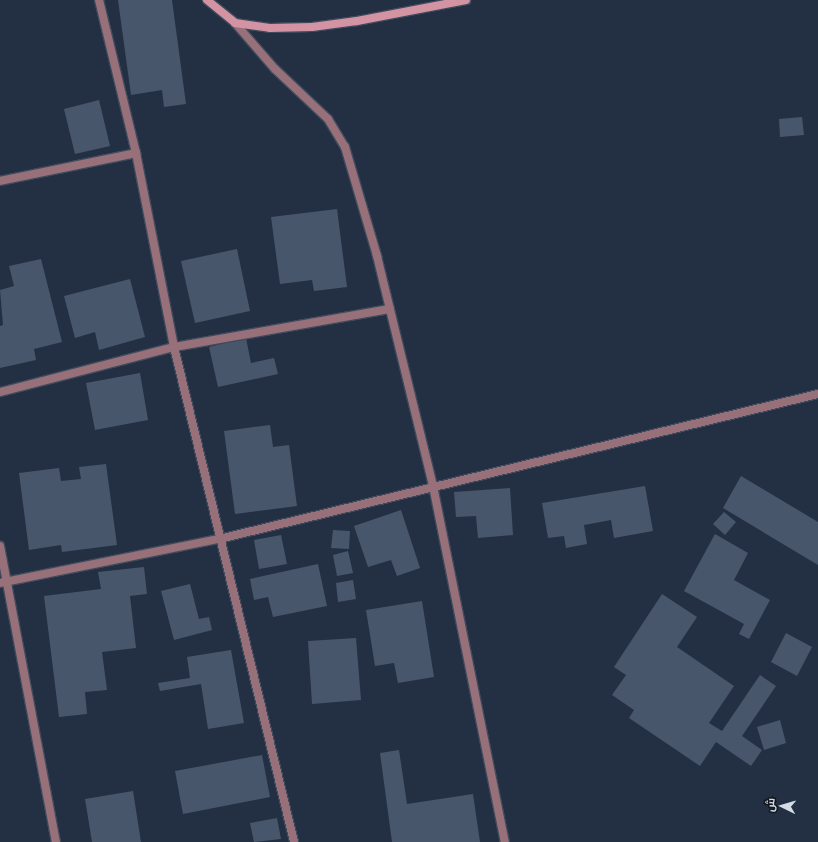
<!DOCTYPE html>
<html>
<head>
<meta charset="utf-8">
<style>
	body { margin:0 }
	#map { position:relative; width:818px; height:842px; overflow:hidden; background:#233043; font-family:"Noto Sans",Cairo,sans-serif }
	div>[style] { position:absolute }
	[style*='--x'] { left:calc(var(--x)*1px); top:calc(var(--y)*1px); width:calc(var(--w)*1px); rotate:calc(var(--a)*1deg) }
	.building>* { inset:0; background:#48566b }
	.roads { filter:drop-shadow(1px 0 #3f4b5d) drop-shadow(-1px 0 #3f4b5d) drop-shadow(0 1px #3f4b5d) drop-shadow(0 -1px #3f4b5d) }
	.street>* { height:8px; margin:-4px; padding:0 4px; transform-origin:4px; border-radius:4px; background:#987079 }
	.secondary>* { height:8px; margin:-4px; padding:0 4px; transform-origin:4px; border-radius:4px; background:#d493a3 }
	span { translate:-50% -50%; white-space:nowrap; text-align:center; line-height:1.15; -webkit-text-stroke:3px #121820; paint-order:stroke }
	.north { position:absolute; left:762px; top:786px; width:40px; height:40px; -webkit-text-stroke:3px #121820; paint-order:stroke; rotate:275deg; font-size:11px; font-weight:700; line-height:16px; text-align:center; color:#d2dbe7 }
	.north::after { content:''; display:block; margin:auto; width:14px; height:18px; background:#d2dbe7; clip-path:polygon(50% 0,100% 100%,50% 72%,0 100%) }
</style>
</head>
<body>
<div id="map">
	<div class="building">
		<i style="clip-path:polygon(118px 0,172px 0,186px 104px,164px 107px,162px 90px,131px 95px)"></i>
		<i style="clip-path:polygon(99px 100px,110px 146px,75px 154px,64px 109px)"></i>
		<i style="clip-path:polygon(802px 117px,804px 135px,780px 137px,779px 119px)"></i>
		<i style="clip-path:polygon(337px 209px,347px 287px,314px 291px,312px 280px,280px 284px,271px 217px)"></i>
		<i style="clip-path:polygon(237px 249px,250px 311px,195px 323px,181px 261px)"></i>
		<i style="clip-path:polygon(41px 259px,62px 342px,34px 349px,36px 360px,0 368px,0 326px,3px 325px,0 290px,14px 286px,9px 266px)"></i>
		<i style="clip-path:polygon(130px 279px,145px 337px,99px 350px,95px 332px,75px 338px,64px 296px)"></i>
		<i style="clip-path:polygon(246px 338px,251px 363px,274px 358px,278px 374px,218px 387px,209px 347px)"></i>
		<i style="clip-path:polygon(140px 373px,148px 420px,95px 430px,86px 383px)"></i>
		<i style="clip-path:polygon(270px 425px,273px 447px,289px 445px,297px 506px,235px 514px,224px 431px)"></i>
		<i style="clip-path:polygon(106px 464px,117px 545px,62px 552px,61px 545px,29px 550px,19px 473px,59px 468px,61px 481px,81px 479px,79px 467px)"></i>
		<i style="clip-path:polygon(741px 476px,818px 522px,818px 565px,723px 508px)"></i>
		<i style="clip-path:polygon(645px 486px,653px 531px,614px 538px,611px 520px,584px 525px,587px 544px,566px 548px,564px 536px,548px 538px,542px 503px)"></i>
		<i style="clip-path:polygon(510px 488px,513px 535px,478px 538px,476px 516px,456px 517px,454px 492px)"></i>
		<i style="clip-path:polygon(401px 510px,420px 568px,397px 576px,391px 560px,368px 567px,354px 526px)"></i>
		<i style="clip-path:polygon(724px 512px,736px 522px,725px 535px,713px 524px)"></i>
		<i style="clip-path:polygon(333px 530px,350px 531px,349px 549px,331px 548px)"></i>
		<i style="clip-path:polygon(715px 534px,748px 553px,734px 580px,770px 600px,749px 639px,739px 634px,744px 624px,684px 591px)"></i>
		<i style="clip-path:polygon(281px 535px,287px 564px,259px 569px,254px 540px)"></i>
		<i style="clip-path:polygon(348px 551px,353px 573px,337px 576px,333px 555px)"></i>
		<i style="clip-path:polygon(318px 564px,327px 606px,273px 617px,268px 597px,254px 600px,250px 579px)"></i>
		<i style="clip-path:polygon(144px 567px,147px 594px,130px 596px,136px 648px,102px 652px,107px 690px,85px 692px,87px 714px,59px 717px,44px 596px,101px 589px,98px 572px)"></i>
		<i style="clip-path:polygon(353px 580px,356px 599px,338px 602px,336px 583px)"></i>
		<i style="clip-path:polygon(190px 584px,199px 619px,209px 617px,212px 630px,174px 640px,161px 591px)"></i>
		<i style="clip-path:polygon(662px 594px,697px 617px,677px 647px,734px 686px,709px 723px,722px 731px,760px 675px,776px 686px,742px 736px,762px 750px,751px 766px,716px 742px,700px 766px,629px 718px,634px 710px,612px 695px,626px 675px,614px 667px)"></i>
		<i style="clip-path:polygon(422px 601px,434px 677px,398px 683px,394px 663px,375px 666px,366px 610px)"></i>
		<i style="clip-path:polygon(786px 633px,812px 647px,797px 676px,771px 662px)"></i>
		<i style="clip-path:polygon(356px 638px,361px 700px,312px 704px,308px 641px)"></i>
		<i style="clip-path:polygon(231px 650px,244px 723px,208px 729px,201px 684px,160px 691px,158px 683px,190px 678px,187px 657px)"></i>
		<i style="clip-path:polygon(780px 720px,786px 743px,764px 750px,757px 727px)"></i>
		<i style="clip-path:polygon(399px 750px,407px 804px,473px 794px,480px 842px,392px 842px,380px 753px)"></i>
		<i style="clip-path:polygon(262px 755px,270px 797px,183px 814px,175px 771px)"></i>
		<i style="clip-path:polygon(133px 791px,141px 842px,92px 842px,85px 799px)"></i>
		<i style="clip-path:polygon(277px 818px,281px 839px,254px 842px,250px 823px)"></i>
	</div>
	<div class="roads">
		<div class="street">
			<i style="--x:99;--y:0;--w:157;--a:76.4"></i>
			<i style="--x:136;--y:153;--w:198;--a:78.9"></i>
			<i style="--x:174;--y:347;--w:509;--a:76.37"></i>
			<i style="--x:235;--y:23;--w:61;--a:49"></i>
			<i style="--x:275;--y:69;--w:73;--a:43.3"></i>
			<i style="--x:328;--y:119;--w:33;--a:59"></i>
			<i style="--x:345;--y:147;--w:114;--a:73.6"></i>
			<i style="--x:377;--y:256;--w:237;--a:76.3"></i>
			<i style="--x:433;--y:486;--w:363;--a:78.6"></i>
			<i style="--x:0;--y:181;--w:139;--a:-11.6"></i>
			<i style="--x:0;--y:392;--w:180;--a:-14.5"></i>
			<i style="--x:174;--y:347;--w:219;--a:-10"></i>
			<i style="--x:0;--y:546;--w:301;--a:79.3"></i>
			<i style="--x:0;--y:583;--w:223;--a:-11.4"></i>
			<i style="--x:219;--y:539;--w:616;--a:-13.61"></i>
		</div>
		<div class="secondary">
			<i style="--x:207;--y:0;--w:36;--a:39"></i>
			<i style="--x:235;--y:23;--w:35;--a:8"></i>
			<i style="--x:270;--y:28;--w:42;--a:-1.4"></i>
			<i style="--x:312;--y:27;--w:45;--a:-7.6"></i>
			<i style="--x:357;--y:21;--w:111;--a:-10.9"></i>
		</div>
	</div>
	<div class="north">ش</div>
</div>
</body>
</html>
